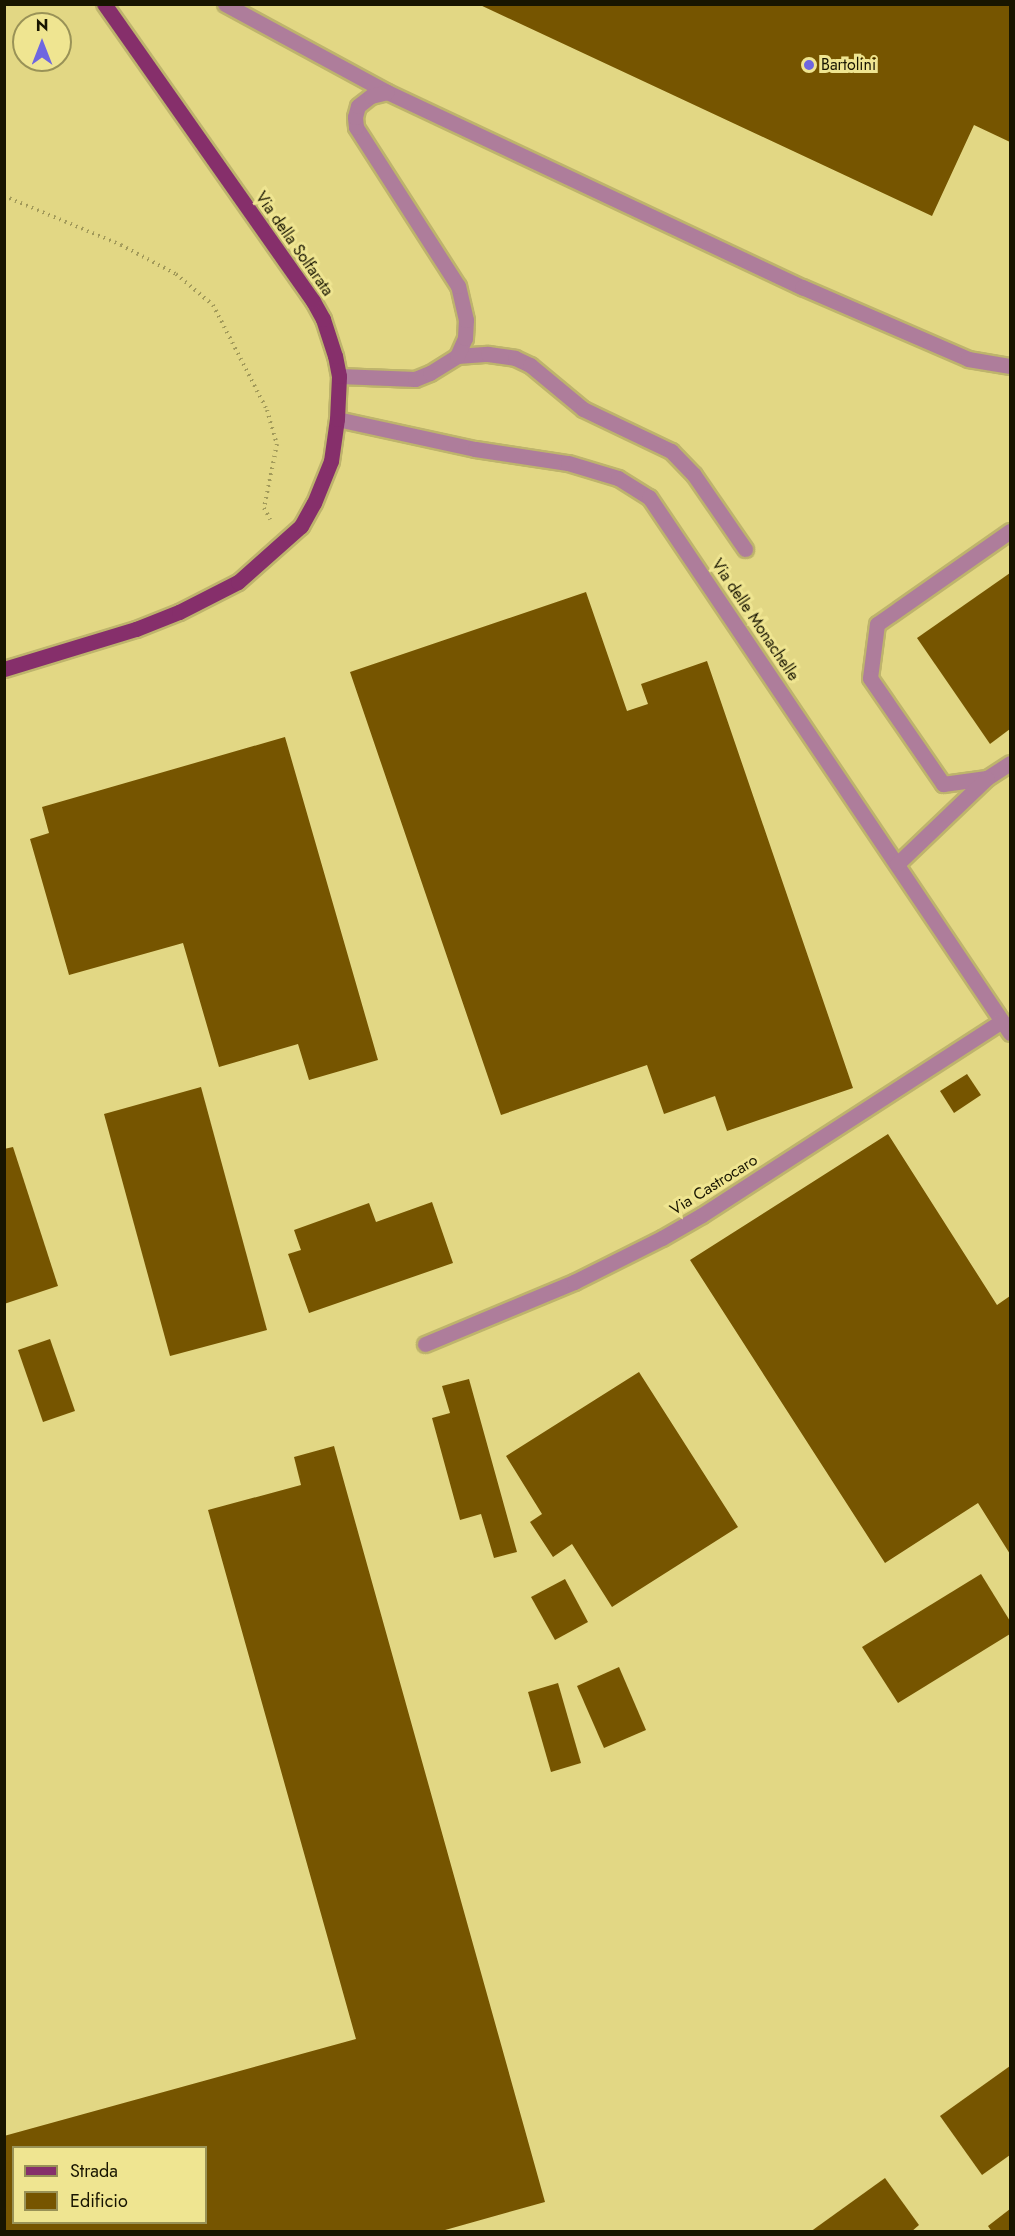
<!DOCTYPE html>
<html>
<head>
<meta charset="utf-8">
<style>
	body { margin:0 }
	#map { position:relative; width:1015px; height:2236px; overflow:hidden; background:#e2d784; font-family:Jost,sans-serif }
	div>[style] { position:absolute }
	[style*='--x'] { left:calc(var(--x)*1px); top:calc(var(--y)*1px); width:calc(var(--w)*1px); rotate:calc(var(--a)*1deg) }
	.building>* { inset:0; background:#765500 }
	.path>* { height:4px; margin-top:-2px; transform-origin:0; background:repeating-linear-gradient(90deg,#a29a5a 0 1.5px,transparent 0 6px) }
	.roads { filter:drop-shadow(2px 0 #beb46c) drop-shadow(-2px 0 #beb46c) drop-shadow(0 2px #beb46c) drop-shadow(0 -2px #beb46c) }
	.minor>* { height:15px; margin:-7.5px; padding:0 7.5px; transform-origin:7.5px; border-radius:7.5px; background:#ae7d9b }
	.major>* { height:15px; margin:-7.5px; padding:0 7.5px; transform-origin:7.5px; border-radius:7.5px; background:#862f6b }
	.dots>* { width:16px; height:16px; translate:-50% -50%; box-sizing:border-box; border:3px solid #efe591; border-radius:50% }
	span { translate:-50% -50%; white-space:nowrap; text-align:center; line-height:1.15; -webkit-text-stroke:6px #efe591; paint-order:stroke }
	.poi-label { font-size:16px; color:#181500 }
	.left { translate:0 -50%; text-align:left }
	.street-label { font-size:16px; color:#181500 }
	.frame { position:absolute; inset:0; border:6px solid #181500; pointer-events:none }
	.legend { position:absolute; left:12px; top:2146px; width:195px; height:78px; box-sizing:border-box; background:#efe591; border:2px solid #999257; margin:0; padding:8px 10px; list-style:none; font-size:18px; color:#181500 }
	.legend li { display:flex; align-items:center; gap:12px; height:30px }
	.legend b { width:30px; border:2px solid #999257 }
	.north { position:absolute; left:12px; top:12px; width:60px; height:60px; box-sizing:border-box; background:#efe591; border:2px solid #999257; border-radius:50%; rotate:0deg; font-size:16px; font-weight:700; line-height:24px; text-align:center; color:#181500 }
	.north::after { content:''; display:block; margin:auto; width:21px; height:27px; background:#6e66e0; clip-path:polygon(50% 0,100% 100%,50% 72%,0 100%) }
</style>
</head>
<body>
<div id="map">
	<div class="building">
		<i style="clip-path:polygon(478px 4px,1010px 4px,1010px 142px,974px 125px,932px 216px)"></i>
		<i style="clip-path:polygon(1010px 573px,1010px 729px,990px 744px,917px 638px)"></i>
		<i style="clip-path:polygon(586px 592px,627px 711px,648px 704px,641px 684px,707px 661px,853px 1088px,727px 1131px,715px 1096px,664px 1114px,647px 1065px,501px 1115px,350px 672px)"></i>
		<i style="clip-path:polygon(285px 737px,378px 1060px,309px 1080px,298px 1044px,219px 1067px,183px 943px,69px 975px,30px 839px,49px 833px,42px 807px)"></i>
		<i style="clip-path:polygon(967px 1074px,981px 1095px,954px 1113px,940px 1091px)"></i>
		<i style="clip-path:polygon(201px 1087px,267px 1330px,170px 1356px,104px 1114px)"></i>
		<i style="clip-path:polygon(888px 1134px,997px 1305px,1010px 1296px,1010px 1554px,978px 1503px,885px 1563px,690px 1260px)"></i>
		<i style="clip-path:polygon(13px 1147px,58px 1286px,4px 1304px,4px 1149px)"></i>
		<i style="clip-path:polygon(432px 1202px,453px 1263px,309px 1313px,288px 1254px,301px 1250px,294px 1230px,369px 1203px,376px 1222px)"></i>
		<i style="clip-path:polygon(50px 1339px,75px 1411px,43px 1422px,18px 1350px)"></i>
		<i style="clip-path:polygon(639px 1372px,738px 1527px,612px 1607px,572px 1544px,553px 1557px,530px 1522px,542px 1514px,506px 1456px)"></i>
		<i style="clip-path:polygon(469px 1379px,517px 1552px,494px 1558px,481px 1514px,460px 1520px,432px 1418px,450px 1413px,442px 1386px)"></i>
		<i style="clip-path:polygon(evenodd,334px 1446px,545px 2202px,438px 2232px,4px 2232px,4px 2136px,356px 2039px,208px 1510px,301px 1485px,294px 1457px,334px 1446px,14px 2148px,206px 2148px,206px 2222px,14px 2222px,14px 2148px)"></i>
		<i style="clip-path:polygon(981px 1574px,1010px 1621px,1010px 1634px,898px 1703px,862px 1647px)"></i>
		<i style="clip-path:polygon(565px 1579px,588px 1622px,555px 1640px,531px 1597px)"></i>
		<i style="clip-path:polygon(619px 1667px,646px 1730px,604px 1748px,577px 1686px)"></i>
		<i style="clip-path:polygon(558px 1683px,581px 1763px,551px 1772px,528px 1692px)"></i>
		<i style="clip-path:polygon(1010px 2066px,1010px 2155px,982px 2175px,940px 2116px)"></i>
		<i style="clip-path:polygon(885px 2178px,919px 2225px,911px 2232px,810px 2232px)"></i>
		<i style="clip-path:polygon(1010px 2209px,1010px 2232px,992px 2232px,988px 2226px)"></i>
	</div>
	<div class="path">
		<i style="--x:4;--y:196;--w:127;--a:22.7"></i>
		<i style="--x:121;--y:245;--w:62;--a:27.8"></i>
		<i style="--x:176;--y:274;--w:48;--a:40"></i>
		<i style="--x:213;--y:305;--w:118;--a:62.8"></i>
		<i style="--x:267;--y:410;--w:35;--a:74"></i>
		<i style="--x:277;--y:444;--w:65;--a:101.5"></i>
		<i style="--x:264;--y:508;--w:13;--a:61"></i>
	</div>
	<div class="roads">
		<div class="minor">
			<i style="--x:225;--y:4;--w:184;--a:28.5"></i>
			<i style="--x:387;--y:92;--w:459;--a:25.2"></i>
			<i style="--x:802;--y:287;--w:181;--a:23.4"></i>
			<i style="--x:968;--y:359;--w:43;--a:9.5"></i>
			<i style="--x:457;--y:356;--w:31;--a:-4"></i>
			<i style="--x:488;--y:354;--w:27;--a:8"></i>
			<i style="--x:515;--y:358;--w:17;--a:25"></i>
			<i style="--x:530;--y:365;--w:69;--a:39.7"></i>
			<i style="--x:583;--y:409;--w:98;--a:25.5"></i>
			<i style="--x:671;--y:451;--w:33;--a:46"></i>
			<i style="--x:694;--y:475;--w:90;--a:55.4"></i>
			<i style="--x:339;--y:376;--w:76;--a:2.3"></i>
			<i style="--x:415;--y:379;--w:16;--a:-22"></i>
			<i style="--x:430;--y:373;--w:32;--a:-32"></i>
			<i style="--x:457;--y:356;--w:20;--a:-66"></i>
			<i style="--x:465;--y:338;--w:18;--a:-87"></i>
			<i style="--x:466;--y:320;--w:35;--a:-103"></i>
			<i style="--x:458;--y:286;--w:189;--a:-122.7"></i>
			<i style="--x:356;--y:127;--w:10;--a:-96"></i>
			<i style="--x:355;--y:117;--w:11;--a:-75"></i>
			<i style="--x:358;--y:106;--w:16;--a:-38"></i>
			<i style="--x:371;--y:96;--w:16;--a:-14"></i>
			<i style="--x:337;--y:419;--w:141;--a:12.3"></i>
			<i style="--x:475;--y:449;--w:94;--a:8.6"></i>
			<i style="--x:568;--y:463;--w:52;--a:16.7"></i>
			<i style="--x:618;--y:478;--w:36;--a:32"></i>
			<i style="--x:649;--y:497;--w:646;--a:56.04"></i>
			<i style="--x:1010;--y:531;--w:162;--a:145"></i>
			<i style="--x:877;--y:624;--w:54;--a:97.4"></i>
			<i style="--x:870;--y:678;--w:129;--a:55.4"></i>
			<i style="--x:943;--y:784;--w:44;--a:-7.8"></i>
			<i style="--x:987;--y:778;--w:27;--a:-33"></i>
			<i style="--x:897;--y:864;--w:124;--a:-43.7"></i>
			<i style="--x:425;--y:1344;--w:161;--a:-22.6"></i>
			<i style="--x:574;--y:1282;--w:98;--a:-26.6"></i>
			<i style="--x:662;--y:1238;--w:46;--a:-29.9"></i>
			<i style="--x:702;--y:1215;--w:357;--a:-32.9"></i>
		</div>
		<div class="major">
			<i style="--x:4;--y:669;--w:138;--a:-16.9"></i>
			<i style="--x:136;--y:629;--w:46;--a:-21.6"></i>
			<i style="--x:179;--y:612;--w:66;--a:-27"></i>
			<i style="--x:238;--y:582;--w:84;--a:-41.6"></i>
			<i style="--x:301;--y:526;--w:26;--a:-61"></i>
			<i style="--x:314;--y:503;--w:45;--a:-68"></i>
			<i style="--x:331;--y:461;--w:42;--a:-81.9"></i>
			<i style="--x:337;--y:419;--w:43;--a:-87.3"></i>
			<i style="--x:339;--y:376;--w:20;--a:-101"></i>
			<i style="--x:335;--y:356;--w:39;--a:-108"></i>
			<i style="--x:323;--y:319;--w:21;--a:-119"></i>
			<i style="--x:313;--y:301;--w:363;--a:-125.1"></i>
		</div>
	</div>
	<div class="dots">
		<i style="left:809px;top:65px;background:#6e66e0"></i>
	</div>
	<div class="poi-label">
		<span class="left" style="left:821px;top:65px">Bartolini</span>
	</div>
	<div class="street-label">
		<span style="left:294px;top:244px;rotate:55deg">Via della Solfarata</span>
		<span style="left:755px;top:620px;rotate:56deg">Via delle Monachelle</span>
		<span style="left:714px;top:1185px;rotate:-32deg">Via Castrocaro</span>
	</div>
	<div class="frame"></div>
	<ul class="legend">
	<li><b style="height:8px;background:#862f6b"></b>Strada</li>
	<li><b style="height:16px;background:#765500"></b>Edificio</li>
	</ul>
	<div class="north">N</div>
</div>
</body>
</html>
